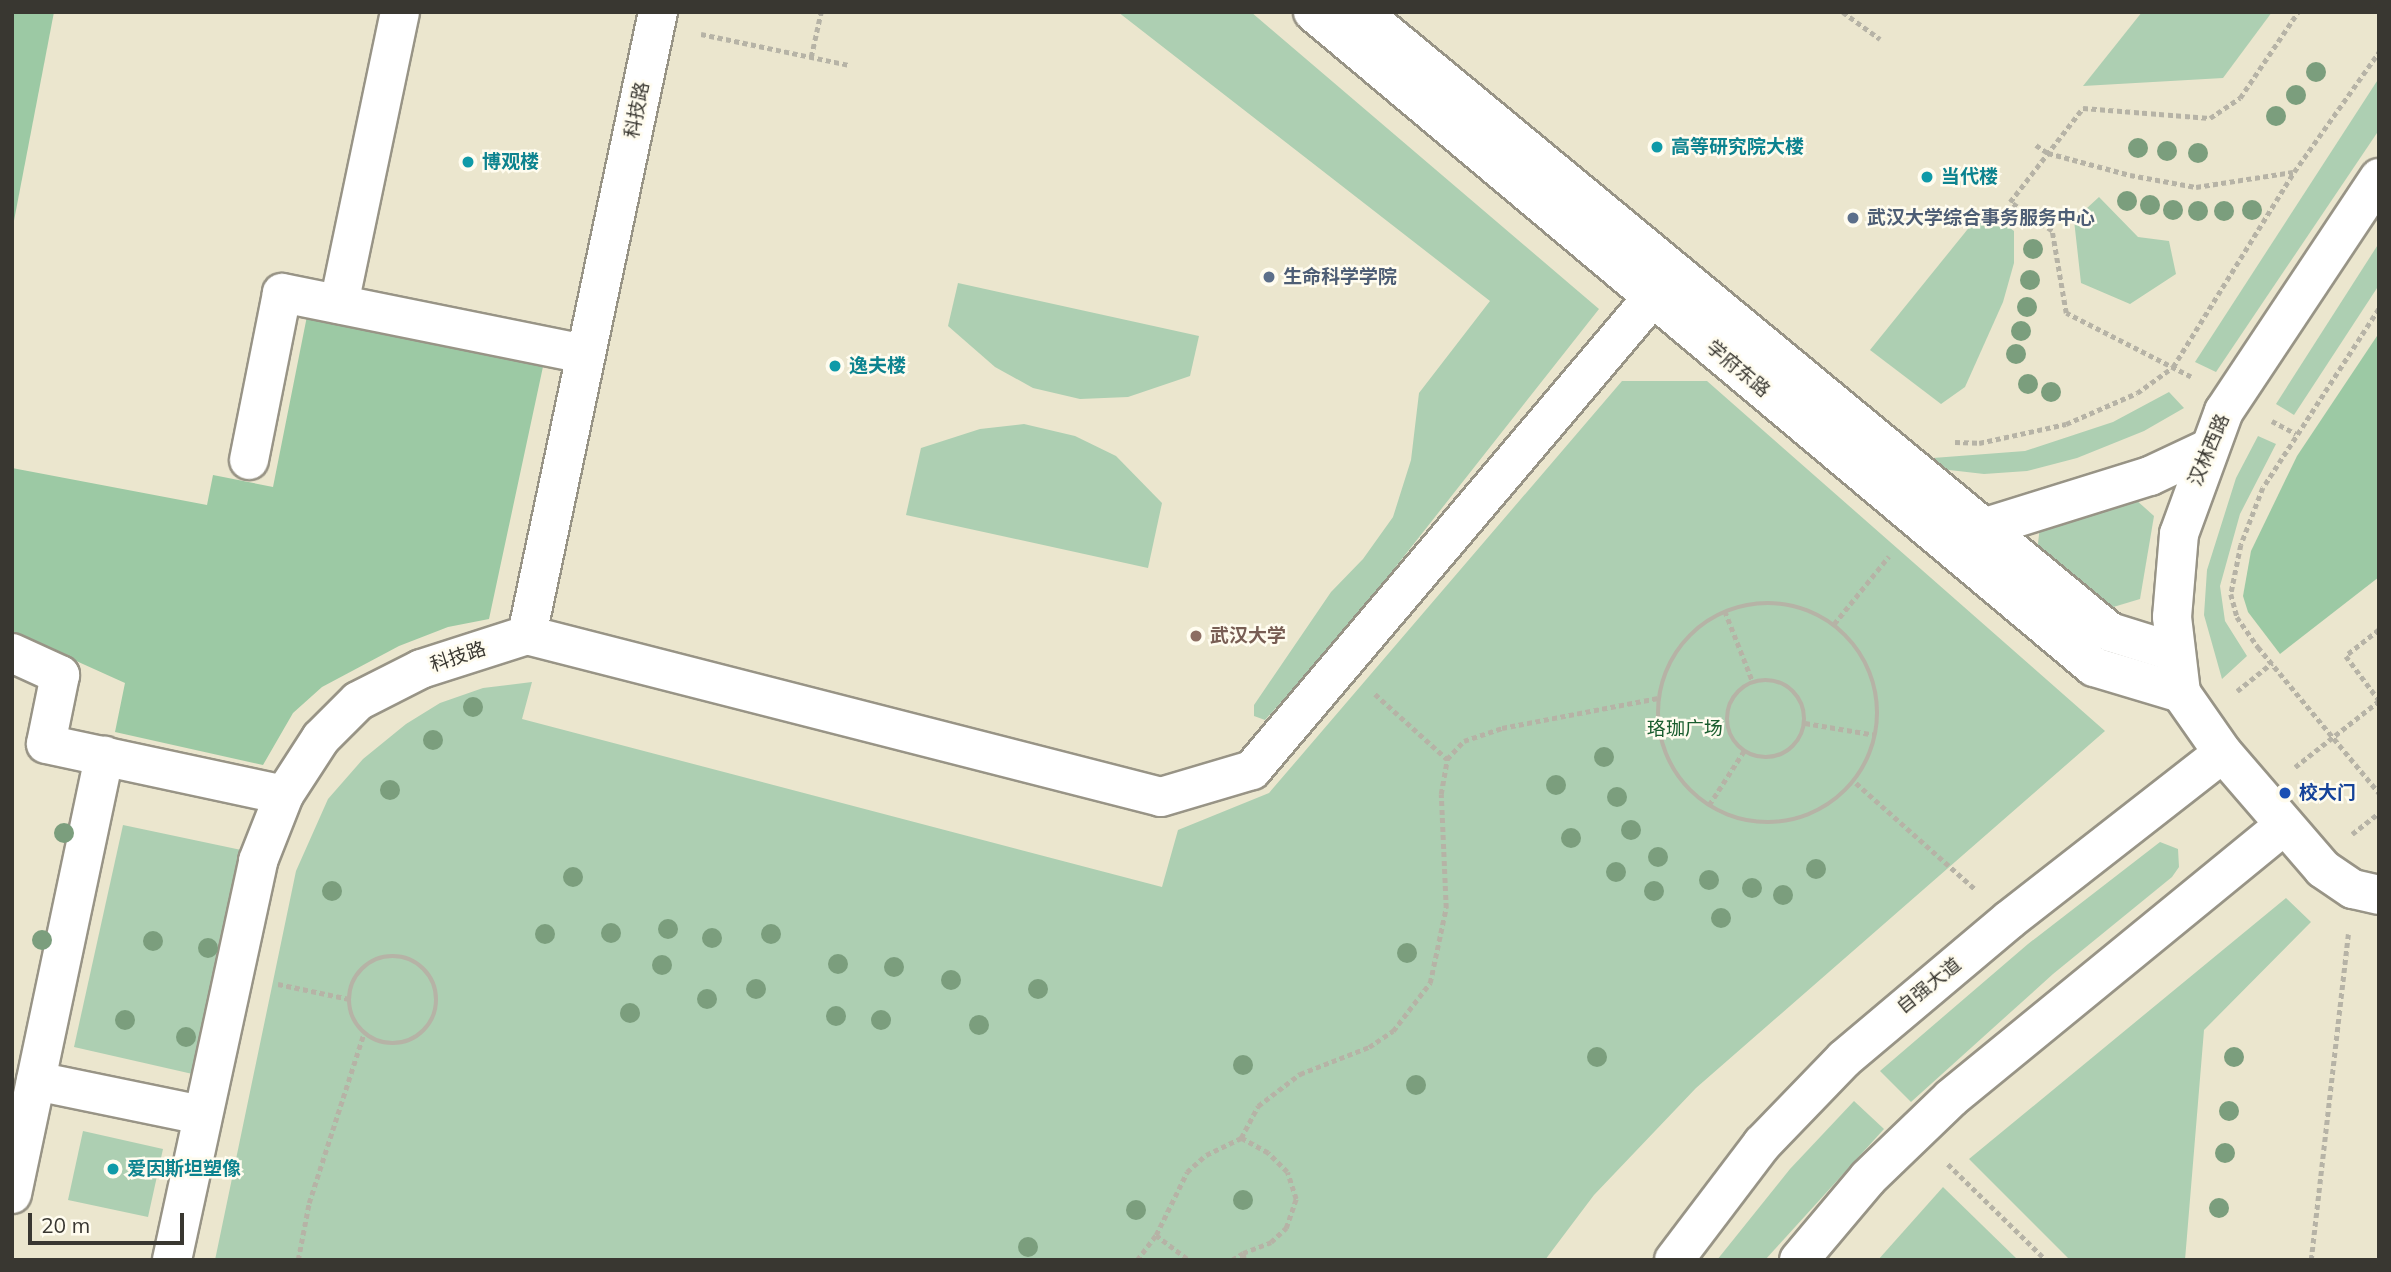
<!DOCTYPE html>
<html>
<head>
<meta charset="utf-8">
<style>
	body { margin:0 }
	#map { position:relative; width:2391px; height:1272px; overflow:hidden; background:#f2eede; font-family:Mulish,"Noto Sans SC",sans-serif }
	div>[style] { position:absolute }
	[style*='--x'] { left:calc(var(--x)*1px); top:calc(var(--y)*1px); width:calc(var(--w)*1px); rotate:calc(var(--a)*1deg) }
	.built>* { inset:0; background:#ebe6ce }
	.green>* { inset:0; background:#adcfb2 }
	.forest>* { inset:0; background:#9cc9a4 }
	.path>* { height:4.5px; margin-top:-2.25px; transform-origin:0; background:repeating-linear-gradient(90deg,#b6b3a6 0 5px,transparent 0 8.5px) }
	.path>.ring { margin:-2.25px; padding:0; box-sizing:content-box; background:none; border:4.5px solid #b6b3a6; border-radius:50% }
	.roads { filter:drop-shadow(2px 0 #989486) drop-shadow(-2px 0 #989486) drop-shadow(0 2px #989486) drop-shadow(0 -2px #989486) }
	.minor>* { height:38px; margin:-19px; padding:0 19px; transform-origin:19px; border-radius:19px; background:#fff }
	.trees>* { width:20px; height:20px; margin:-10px; border-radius:50%; background:#7b9e7d }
	.dots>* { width:19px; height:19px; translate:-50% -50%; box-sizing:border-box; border:4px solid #fffcef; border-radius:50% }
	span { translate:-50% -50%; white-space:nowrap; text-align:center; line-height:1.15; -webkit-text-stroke:5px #fffcef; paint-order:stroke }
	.street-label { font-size:19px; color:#393731 }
	.culture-label { font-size:19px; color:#0d838f; font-weight:700 }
	.left { translate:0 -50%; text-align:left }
	.service-label { font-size:19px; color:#4e5e75; font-weight:700 }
	.education-label { font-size:19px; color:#785e54; font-weight:700 }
	.park-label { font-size:19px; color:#195c2e }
	.transit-label { font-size:19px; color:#164399; font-weight:700 }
	.frame { position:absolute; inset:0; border:14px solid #393731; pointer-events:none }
	.scale { position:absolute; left:28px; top:1213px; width:156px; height:32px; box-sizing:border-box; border:4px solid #393731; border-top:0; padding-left:9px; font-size:21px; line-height:24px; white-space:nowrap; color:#393731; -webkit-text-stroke:5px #fffcef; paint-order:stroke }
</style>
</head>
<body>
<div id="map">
	<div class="built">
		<i style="clip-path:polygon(12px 12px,2379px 12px,2379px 1260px,12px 1260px)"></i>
	</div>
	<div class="green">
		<i style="clip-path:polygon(1118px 12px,1251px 12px,1599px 309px,1349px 626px,1265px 720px,1254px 716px,1254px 705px,1331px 592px,1363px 559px,1393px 517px,1411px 460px,1419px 393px,1490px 301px)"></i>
		<i style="clip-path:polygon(2142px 12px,2272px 12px,2223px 78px,2083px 86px)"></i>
		<i style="clip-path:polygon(2379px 78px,2379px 130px,2216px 372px,2195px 362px)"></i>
		<i style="clip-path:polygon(2099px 197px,2138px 237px,2169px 241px,2176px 274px,2130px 304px,2081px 283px,2074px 220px)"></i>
		<i style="clip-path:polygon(1984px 209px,2014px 231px,2014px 263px,2003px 302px,1965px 387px,1941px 404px,1870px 350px)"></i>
		<i style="clip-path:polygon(2379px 243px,2379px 285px,2294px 415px,2276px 404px)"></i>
		<i style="clip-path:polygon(958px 283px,1199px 336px,1190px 376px,1128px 397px,1080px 399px,1033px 388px,995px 367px,948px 326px)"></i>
		<i style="clip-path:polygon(1622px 381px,1707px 381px,2105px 731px,1696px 1088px,1594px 1195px,1545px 1260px,215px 1260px,296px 871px,328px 799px,363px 759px,406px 724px,440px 703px,483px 688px,532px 682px,522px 719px,1162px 887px,1178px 830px,1269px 793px)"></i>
		<i style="clip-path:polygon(2169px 392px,2184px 408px,2144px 431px,2077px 458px,2027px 471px,1984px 474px,1932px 468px,1933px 458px,2025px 451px,2113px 422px)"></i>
		<i style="clip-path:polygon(1024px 424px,1075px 436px,1116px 456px,1162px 503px,1148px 568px,906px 515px,921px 448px,980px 429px)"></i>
		<i style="clip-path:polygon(2258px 436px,2276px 444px,2240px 514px,2220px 586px,2225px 621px,2247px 656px,2222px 679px,2204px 615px,2207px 570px,2236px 478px)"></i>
		<i style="clip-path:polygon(2135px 499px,2154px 516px,2140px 599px,2110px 608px,2037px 552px,2040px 526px)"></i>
		<i style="clip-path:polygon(123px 825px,246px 851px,197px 1075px,74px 1047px)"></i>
		<i style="clip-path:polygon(2160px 842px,2178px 849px,2179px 867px,2172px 877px,2053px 974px,1911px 1102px,1880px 1071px,2028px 944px)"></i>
		<i style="clip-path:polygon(2286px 898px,2311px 922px,2204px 1030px,2185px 1260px,2069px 1259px,1969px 1159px)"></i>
		<i style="clip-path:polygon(1854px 1101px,1884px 1129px,1765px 1260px,1717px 1260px,1790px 1169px)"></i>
		<i style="clip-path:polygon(83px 1131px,163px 1149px,148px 1217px,68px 1200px)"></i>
		<i style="clip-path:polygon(1943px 1187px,2018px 1260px,1878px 1260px)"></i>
	</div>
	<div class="forest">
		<i style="clip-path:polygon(12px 12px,54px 12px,12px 231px)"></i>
		<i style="clip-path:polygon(307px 316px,544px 362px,489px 619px,448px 627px,399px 646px,322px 687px,293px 713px,263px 765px,115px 732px,125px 683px,12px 632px,12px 468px,207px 505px,213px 475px,273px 487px)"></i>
		<i style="clip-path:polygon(2379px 333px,2379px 577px,2280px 654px,2248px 612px,2243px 596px,2251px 551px,2297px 456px)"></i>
	</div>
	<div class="path">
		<i style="--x:1843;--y:12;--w:46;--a:36.1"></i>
		<i style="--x:701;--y:34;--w:152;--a:11.8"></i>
		<i style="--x:811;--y:57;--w:46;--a:-77.5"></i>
		<i style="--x:2036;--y:145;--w:14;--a:34"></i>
		<i style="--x:2048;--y:153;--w:85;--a:15"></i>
		<i style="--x:2130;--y:175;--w:67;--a:10.3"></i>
		<i style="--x:2196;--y:187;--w:98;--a:-8.8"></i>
		<i style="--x:2379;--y:309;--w:213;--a:122.9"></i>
		<i style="--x:2263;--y:488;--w:61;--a:111.1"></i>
		<i style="--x:2241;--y:545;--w:50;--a:101.5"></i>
		<i style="--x:2231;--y:594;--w:24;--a:75"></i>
		<i style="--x:2237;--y:617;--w:37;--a:55"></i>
		<i style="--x:2258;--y:647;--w:190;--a:50.3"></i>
		<i style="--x:2191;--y:377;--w:140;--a:-152.9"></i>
		<i style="--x:2066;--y:313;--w:83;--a:-99.7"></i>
		<i style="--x:2052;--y:231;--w:51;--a:-145.4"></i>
		<i style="--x:2010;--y:202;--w:119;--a:-52.2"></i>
		<i style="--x:2083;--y:108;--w:127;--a:4.5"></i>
		<i style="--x:2210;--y:118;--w:36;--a:-34"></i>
		<i style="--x:2240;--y:98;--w:104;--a:-56"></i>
		<i style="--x:2272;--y:421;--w:27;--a:28"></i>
		<i style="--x:1955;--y:442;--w:24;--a:2"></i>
		<i style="--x:1979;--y:443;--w:89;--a:-12.3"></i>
		<i style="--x:2066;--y:424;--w:77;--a:-23.6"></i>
		<i style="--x:2137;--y:393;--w:44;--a:-35.8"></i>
		<i style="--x:2173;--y:367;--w:229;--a:-58.2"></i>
		<i style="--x:2294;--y:172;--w:147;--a:-54.7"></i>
		<i class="ring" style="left:1658px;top:603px;width:215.5px;height:215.5px"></i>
		<i style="--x:1725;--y:611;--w:76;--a:68.5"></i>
		<i style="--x:1834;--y:624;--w:87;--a:-51"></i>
		<i style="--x:2379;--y:630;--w:42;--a:141.8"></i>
		<i style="--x:2346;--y:656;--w:55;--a:53.1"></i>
		<i class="ring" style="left:1727px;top:680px;width:73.5px;height:73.5px"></i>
		<i style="--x:2237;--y:691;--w:45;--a:-38.7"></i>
		<i style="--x:1375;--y:694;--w:97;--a:42.1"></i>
		<i style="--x:1805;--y:723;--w:72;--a:9.6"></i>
		<i style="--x:2295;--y:767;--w:107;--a:-38.2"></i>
		<i style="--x:1856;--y:783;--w:159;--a:41.7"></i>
		<i style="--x:1709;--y:805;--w:64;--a:-57.1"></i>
		<i style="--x:2352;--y:834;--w:34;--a:-38"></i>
		<i class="ring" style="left:349px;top:956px;width:83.5px;height:83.5px"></i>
		<i style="--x:278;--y:984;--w:73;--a:11.9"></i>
		<i style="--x:1948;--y:1164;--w:137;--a:44.4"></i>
		<i style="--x:1156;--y:1235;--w:41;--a:37.1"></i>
		<i style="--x:298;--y:1260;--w:58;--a:-79.1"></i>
		<i style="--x:309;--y:1203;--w:179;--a:-72.1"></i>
		<i style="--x:1137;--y:1260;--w:31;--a:-53"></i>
		<i style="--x:1156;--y:1235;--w:70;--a:-63.8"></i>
		<i style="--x:1187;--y:1172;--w:25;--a:-42"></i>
		<i style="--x:1206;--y:1155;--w:39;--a:-26"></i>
		<i style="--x:1232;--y:1260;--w:13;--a:-32"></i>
		<i style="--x:1244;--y:1260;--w:7;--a:-98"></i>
		<i style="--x:1243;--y:1253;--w:30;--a:-21"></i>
		<i style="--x:1271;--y:1242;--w:21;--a:-43"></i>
		<i style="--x:1286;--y:1228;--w:31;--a:-71"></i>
		<i style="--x:1296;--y:1199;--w:28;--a:-108"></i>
		<i style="--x:1287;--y:1172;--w:27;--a:-135"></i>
		<i style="--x:1268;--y:1153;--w:31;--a:-151"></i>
		<i style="--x:1241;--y:1138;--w:36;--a:-62"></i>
		<i style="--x:1258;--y:1106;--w:53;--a:-37.3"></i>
		<i style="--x:1300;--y:1074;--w:74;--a:-21.4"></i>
		<i style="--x:1369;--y:1047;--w:29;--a:-34"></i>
		<i style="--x:1393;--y:1031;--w:61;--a:-52.4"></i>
		<i style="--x:1430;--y:983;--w:77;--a:-78"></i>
		<i style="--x:1446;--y:908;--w:114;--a:-92.5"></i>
		<i style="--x:1441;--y:794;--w:36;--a:-80"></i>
		<i style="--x:1447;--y:759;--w:25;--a:-47"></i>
		<i style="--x:1464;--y:741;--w:40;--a:-18.9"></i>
		<i style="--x:1502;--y:728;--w:159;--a:-10.9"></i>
		<i style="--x:2311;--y:1260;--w:328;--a:-83.5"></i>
	</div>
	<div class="roads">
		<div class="minor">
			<i style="--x:1313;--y:12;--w:1019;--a:39.99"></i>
			<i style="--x:2094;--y:667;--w:91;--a:16.6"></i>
			<i style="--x:1361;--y:12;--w:972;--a:39.62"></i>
			<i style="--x:2110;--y:632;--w:67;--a:17.4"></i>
			<i style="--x:2379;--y:178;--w:280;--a:123.6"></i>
			<i style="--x:2224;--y:411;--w:131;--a:110.1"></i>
			<i style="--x:2179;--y:534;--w:83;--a:94.8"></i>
			<i style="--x:2172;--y:617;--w:77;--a:83.2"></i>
			<i style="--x:2181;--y:693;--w:73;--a:55"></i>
			<i style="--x:2223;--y:753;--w:153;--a:49.2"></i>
			<i style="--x:2323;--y:869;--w:36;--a:34"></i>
			<i style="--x:2353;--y:889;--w:27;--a:13"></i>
			<i style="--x:339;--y:304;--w:298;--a:-78.2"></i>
			<i style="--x:249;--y:460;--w:170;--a:-78.8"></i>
			<i style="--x:282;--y:293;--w:309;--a:11.4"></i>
			<i style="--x:1983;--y:528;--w:175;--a:-17.3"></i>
			<i style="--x:2150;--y:476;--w:63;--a:-25.3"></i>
			<i style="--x:527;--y:635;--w:654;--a:14.33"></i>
			<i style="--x:1161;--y:797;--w:95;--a:-16.5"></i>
			<i style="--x:1252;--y:770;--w:619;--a:-49.72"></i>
			<i style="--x:527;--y:635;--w:637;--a:-78.13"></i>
			<i style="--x:12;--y:653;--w:53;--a:24.6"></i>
			<i style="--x:60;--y:675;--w:70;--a:101.5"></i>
			<i style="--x:46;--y:744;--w:243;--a:12.1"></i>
			<i style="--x:36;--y:1081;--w:169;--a:11.6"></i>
			<i style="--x:12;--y:1194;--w:448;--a:-78.1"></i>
			<i style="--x:172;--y:1260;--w:408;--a:-77.8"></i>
			<i style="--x:258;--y:861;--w:71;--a:-68.5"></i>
			<i style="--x:284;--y:795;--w:68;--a:-57"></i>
			<i style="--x:321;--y:738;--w:52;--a:-45"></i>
			<i style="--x:358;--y:701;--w:71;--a:-26.9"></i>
			<i style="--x:421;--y:669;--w:111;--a:-17.8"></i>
			<i style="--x:1674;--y:1260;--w:146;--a:-52.8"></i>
			<i style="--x:1762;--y:1144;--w:118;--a:-46"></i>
			<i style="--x:1844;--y:1059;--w:216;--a:-40.1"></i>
			<i style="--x:2009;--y:920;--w:271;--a:-38"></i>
			<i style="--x:1799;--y:1260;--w:107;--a:-49.9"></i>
			<i style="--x:1868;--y:1178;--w:115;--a:-43.9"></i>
			<i style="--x:1951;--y:1098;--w:431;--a:-39.3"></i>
		</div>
	</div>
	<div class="trees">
		<i style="left:2316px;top:72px"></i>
		<i style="left:2296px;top:95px"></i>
		<i style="left:2276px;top:116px"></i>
		<i style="left:2138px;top:148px"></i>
		<i style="left:2167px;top:151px"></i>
		<i style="left:2198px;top:153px"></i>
		<i style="left:2127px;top:201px"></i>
		<i style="left:2150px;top:205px"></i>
		<i style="left:2173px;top:210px"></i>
		<i style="left:2252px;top:210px"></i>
		<i style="left:2198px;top:211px"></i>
		<i style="left:2224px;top:211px"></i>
		<i style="left:2033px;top:249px"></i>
		<i style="left:2030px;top:280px"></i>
		<i style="left:2027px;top:307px"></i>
		<i style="left:2021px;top:331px"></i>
		<i style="left:2016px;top:354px"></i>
		<i style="left:2028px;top:384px"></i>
		<i style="left:2051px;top:392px"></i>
		<i style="left:473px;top:707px"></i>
		<i style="left:433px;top:740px"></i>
		<i style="left:1604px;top:757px"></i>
		<i style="left:1556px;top:785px"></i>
		<i style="left:390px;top:790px"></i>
		<i style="left:1617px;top:797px"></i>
		<i style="left:1631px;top:830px"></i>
		<i style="left:64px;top:833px"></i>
		<i style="left:1571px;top:838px"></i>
		<i style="left:1658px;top:857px"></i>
		<i style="left:1816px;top:869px"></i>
		<i style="left:1616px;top:872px"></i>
		<i style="left:573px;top:877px"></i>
		<i style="left:1709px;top:880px"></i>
		<i style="left:1752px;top:888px"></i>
		<i style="left:332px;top:891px"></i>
		<i style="left:1654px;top:891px"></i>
		<i style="left:1783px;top:895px"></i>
		<i style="left:1721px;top:918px"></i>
		<i style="left:668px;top:929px"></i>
		<i style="left:611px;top:933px"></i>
		<i style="left:545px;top:934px"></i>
		<i style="left:771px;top:934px"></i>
		<i style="left:712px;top:938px"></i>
		<i style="left:42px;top:940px"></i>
		<i style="left:153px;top:941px"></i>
		<i style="left:208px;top:948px"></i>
		<i style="left:1407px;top:953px"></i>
		<i style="left:838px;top:964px"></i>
		<i style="left:662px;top:965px"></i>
		<i style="left:894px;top:967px"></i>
		<i style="left:951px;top:980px"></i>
		<i style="left:756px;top:989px"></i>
		<i style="left:1038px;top:989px"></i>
		<i style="left:707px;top:999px"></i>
		<i style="left:630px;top:1013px"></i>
		<i style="left:836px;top:1016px"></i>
		<i style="left:125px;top:1020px"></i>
		<i style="left:881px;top:1020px"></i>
		<i style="left:979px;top:1025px"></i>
		<i style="left:186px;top:1037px"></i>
		<i style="left:1597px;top:1057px"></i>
		<i style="left:2234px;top:1057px"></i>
		<i style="left:1243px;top:1065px"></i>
		<i style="left:1416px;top:1085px"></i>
		<i style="left:2229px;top:1111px"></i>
		<i style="left:2225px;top:1153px"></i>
		<i style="left:1243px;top:1200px"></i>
		<i style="left:2219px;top:1208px"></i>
		<i style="left:1136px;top:1210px"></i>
		<i style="left:1028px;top:1247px"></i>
	</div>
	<div class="dots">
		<i style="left:1657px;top:147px;background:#0f9aa8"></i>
		<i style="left:468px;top:162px;background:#0f9aa8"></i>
		<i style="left:1927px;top:177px;background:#0f9aa8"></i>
		<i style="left:1853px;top:218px;background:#5c6f8a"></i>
		<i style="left:1269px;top:277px;background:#5c6f8a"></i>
		<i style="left:835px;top:366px;background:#0f9aa8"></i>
		<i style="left:1196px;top:636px;background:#8d6e63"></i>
		<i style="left:2285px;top:793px;background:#1a4fb4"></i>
		<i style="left:113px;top:1169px;background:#0f9aa8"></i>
	</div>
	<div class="street-label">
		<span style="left:637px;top:110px;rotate:-78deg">科技路</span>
		<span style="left:1738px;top:369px;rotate:40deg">学府东路</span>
		<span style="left:2209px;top:450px;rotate:-67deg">汉林西路</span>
		<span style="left:458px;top:657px;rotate:-18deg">科技路</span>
		<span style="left:1929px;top:986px;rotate:-39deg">自强大道</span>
	</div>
	<div class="culture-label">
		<span class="left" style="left:1671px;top:147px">高等研究院大楼</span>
		<span class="left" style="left:482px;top:162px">博观楼</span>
		<span class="left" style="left:1941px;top:177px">当代楼</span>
		<span class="left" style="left:849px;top:366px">逸夫楼</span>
		<span class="left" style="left:127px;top:1169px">爱因斯坦塑像</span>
	</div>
	<div class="service-label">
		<span class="left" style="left:1867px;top:218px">武汉大学综合事务服务中心</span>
		<span class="left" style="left:1283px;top:277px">生命科学学院</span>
	</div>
	<div class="education-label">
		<span class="left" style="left:1210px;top:636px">武汉大学</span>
	</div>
	<div class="park-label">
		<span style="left:1685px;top:729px">珞珈广场</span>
	</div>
	<div class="transit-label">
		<span class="left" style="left:2299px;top:793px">校大门</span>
	</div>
	<div class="frame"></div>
	<div class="scale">20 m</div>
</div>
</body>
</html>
